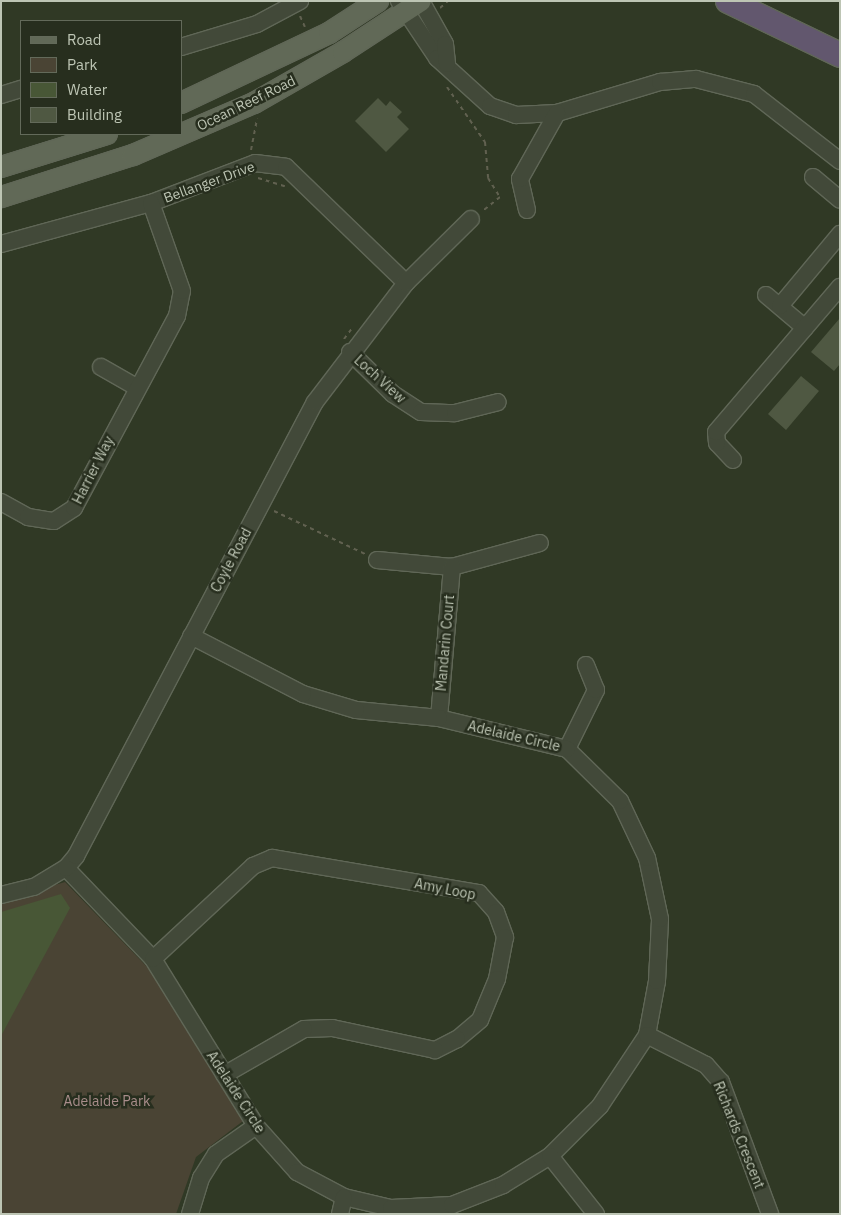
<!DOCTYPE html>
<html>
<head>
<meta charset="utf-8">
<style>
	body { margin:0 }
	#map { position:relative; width:841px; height:1215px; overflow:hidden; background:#303925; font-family:"IBM Plex Sans",sans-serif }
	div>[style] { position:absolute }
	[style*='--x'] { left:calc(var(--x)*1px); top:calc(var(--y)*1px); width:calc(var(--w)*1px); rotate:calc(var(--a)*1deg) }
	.green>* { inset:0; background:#4a4434 }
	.water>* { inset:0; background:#485736 }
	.building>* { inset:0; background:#4f5842 }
	.path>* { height:2px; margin-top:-1px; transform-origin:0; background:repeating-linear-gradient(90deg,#616150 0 4px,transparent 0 8px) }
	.roads { filter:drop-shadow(1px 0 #606757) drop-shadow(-1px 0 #606757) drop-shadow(0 1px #606757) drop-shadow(0 -1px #606757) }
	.minor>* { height:16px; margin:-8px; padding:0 8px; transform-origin:8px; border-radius:8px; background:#424939 }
	.major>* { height:20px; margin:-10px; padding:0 10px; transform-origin:10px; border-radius:10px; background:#616957 }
	.highway>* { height:24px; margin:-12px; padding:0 12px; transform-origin:12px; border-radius:12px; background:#62576e }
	span { translate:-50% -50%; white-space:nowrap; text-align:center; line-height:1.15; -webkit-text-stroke:5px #272e1e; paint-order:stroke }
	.street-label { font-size:14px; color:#bdc5b4 }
	.park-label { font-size:14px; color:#a98d8b }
	.frame { position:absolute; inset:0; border:2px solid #bdc5b4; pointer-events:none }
	.legend { position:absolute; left:20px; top:20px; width:162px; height:115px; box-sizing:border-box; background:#272e1e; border:1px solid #636a5a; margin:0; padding:6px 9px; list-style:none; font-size:15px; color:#bdc5b4 }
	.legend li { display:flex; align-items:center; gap:10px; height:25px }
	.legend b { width:25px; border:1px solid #636a5a }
</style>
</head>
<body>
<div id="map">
	<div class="green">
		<i style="clip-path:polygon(65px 882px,153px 973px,243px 1121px,196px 1157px,176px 1214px,1px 1214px,1px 901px)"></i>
	</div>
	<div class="water">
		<i style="clip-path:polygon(61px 894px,70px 908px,1px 1036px,1px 912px)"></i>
	</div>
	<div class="building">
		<i style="clip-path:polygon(378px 98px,386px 106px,390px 101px,402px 112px,397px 117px,409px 129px,386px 152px,355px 121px)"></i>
		<i style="clip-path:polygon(840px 318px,840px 364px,834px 371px,811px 352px)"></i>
		<i style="clip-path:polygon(801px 376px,819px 391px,786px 430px,768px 414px)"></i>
	</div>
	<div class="path">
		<i style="--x:440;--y:8;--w:11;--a:-41"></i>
		<i style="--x:300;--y:16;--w:12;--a:66"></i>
		<i style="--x:447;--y:87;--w:67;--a:55.4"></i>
		<i style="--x:485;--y:142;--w:36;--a:85"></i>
		<i style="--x:488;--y:178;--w:22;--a:58"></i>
		<i style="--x:500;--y:197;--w:22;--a:141"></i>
		<i style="--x:251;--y:150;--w:32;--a:-79"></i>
		<i style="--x:258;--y:178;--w:28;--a:17"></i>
		<i style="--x:344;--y:339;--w:15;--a:-53"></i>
		<i style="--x:274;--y:511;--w:101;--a:25.3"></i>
	</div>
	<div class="roads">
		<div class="minor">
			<i style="--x:399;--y:1;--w:69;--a:56.3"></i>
			<i style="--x:437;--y:58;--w:72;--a:42.2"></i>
			<i style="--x:490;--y:106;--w:28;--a:19"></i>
			<i style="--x:516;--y:115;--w:41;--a:-2.8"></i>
			<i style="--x:557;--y:113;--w:108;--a:-16.8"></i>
			<i style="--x:660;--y:82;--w:36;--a:-5"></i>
			<i style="--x:696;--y:79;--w:60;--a:14.5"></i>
			<i style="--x:754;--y:94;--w:109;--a:37.9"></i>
			<i style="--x:421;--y:1;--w:49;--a:60.8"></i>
			<i style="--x:445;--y:44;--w:20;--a:84"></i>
			<i style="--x:181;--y:47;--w:79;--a:-16.8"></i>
			<i style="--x:257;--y:24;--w:49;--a:-28.1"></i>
			<i style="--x:1;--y:95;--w:21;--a:-17"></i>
			<i style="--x:813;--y:177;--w:35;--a:40"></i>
			<i style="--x:527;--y:210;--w:32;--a:-103"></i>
			<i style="--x:520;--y:179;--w:76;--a:-60.7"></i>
			<i style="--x:1;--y:244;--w:156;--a:-15.3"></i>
			<i style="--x:151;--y:203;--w:111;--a:-21"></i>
			<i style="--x:255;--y:163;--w:31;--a:7"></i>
			<i style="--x:286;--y:167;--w:167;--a:44"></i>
			<i style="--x:766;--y:295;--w:51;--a:40.2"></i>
			<i style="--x:780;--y:306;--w:94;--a:-50.2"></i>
			<i style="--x:350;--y:352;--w:60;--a:44.3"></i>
			<i style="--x:393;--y:394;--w:33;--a:33"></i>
			<i style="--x:421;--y:412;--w:34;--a:2"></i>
			<i style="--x:455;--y:413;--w:44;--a:-14.3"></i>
			<i style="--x:101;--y:367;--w:40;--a:29.7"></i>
			<i style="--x:733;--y:460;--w:23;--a:-133"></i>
			<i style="--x:717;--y:443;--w:11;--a:-95"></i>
			<i style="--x:716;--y:432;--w:191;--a:-49.5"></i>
			<i style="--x:1;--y:502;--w:31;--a:29"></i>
			<i style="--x:28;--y:517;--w:26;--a:9"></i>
			<i style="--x:54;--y:521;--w:24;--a:-33"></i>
			<i style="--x:74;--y:508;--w:218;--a:-61.8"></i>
			<i style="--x:177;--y:316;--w:25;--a:-79"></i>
			<i style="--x:182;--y:291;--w:93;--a:-109.4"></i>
			<i style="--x:377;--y:560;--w:75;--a:5.3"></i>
			<i style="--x:452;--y:567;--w:91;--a:-15.3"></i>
			<i style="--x:439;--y:718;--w:152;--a:-85.1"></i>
			<i style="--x:567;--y:749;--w:66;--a:-63.8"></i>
			<i style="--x:596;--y:690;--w:27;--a:-112"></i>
			<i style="--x:66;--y:868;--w:126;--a:46.3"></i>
			<i style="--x:153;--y:959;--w:196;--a:58.3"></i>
			<i style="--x:256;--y:1126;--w:62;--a:48.3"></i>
			<i style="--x:297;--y:1172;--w:53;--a:28"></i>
			<i style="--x:344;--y:1197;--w:48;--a:13.2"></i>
			<i style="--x:391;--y:1208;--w:61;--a:-2.8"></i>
			<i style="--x:452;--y:1205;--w:55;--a:-21.4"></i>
			<i style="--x:503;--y:1185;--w:55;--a:-31.7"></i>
			<i style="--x:550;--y:1156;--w:71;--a:-45"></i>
			<i style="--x:600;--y:1106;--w:85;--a:-56.5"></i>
			<i style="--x:647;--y:1035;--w:55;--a:-79.5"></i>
			<i style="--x:657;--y:981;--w:62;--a:-87.2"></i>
			<i style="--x:660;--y:919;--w:62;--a:-102"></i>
			<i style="--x:647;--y:858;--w:63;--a:-115.3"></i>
			<i style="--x:620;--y:801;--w:74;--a:-135.5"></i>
			<i style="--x:567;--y:749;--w:132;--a:-166.4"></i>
			<i style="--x:439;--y:718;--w:83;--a:-174.5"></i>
			<i style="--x:356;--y:710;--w:55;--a:-163.2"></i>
			<i style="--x:303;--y:694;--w:126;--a:-152.6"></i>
			<i style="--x:1;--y:895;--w:34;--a:-14"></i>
			<i style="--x:34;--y:887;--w:37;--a:-31"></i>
			<i style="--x:66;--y:868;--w:16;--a:-50"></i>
			<i style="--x:76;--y:856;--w:513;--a:-62.24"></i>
			<i style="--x:315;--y:402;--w:150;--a:-52.6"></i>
			<i style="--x:406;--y:283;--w:91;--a:-44.6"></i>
			<i style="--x:153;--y:959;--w:137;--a:-42.9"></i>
			<i style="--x:253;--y:866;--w:21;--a:-23"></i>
			<i style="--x:272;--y:858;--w:210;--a:9.6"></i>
			<i style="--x:479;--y:893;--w:25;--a:48"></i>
			<i style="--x:496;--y:912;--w:27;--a:70"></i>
			<i style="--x:505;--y:937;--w:43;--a:100.8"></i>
			<i style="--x:497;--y:979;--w:44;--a:112.5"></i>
			<i style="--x:480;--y:1020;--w:30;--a:140"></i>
			<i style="--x:457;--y:1039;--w:25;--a:153"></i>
			<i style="--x:435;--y:1050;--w:105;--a:-167.9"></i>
			<i style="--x:332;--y:1028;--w:28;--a:178"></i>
			<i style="--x:304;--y:1029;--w:92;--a:150.1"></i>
			<i style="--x:647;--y:1035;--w:66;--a:27"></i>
			<i style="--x:706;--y:1065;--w:23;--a:49"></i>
			<i style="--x:721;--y:1082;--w:141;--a:69.6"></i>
			<i style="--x:550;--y:1156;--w:74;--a:51.6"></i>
			<i style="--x:190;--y:1214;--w:38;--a:-73"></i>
			<i style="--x:201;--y:1178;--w:28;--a:-58"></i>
			<i style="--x:216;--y:1154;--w:49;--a:-35"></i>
			<i style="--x:340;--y:1214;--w:17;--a:-77"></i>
		</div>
		<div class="major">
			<i style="--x:181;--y:103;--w:164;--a:-25.3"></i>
			<i style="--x:329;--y:33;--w:59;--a:-33.1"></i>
			<i style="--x:1;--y:167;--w:111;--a:-17.3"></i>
			<i style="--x:1;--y:197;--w:139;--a:-17.7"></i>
			<i style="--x:133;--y:155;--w:132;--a:-23.3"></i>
			<i style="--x:254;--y:103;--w:103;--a:-29.8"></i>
			<i style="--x:343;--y:52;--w:93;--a:-33.2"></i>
		</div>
		<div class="highway">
			<i style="--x:728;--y:1;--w:124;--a:25.7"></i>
		</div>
	</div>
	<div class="street-label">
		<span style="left:246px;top:103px;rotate:-26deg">Ocean Reef Road</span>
		<span style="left:209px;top:182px;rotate:-20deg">Bellanger Drive</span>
		<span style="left:380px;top:379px;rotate:42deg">Loch View</span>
		<span style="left:93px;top:470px;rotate:-63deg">Harrier Way</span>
		<span style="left:231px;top:560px;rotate:-62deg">Coyle Road</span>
		<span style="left:445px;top:643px;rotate:-85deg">Mandarin Court</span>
		<span style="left:514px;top:736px;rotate:13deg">Adelaide Circle</span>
		<span style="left:445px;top:889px;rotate:11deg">Amy Loop</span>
		<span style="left:236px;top:1092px;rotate:57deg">Adelaide Circle</span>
		<span style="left:739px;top:1135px;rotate:68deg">Richards Crescent</span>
	</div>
	<div class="park-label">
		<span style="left:107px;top:1101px">Adelaide Park</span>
	</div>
	<div class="frame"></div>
	<ul class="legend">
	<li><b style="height:6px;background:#616957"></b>Road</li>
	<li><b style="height:14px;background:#4a4434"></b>Park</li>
	<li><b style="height:14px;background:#485736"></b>Water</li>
	<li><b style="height:14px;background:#4f5842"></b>Building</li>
	</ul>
</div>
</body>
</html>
